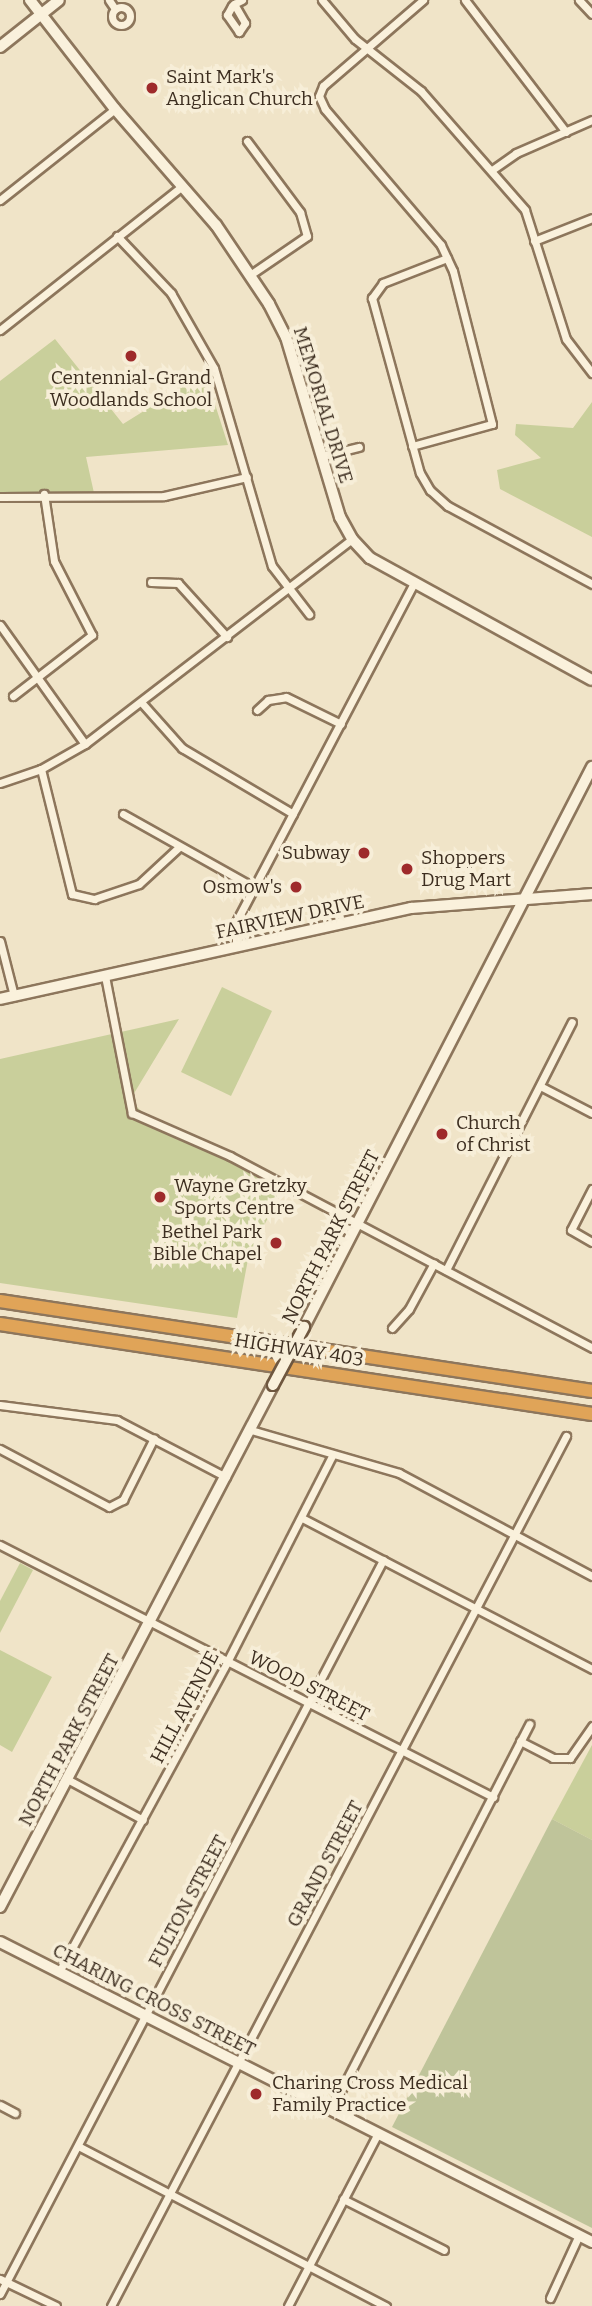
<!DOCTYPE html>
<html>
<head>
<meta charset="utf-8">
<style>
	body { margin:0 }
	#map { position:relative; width:592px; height:2306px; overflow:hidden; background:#f0e4c8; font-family:Bitter,serif }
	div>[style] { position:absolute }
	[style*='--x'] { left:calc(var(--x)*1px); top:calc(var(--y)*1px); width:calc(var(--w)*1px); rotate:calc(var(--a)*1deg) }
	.green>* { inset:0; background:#c9cf9b }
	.cemetery>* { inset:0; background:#bfc49a }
	.roads { filter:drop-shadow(2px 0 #8d765c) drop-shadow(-2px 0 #8d765c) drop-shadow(0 2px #8d765c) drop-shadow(0 -2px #8d765c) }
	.street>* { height:7px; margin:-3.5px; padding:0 3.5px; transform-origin:3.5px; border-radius:3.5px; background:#faf1dc }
	.street>.ring { margin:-3.5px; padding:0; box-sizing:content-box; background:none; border:7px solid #faf1dc; border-radius:50% }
	.secondary>* { height:10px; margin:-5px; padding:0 5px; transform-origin:5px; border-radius:5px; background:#faf1dc }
	.highway>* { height:12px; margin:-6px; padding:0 6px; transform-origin:6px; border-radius:6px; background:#e0a458 }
	.bridges { filter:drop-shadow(2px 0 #6f573f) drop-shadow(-2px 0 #6f573f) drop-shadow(0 2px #6f573f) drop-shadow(0 -2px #6f573f) }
	.secondary-bridge>* { height:10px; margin:-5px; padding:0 5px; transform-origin:5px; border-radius:5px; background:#faf1dc }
	.dots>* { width:19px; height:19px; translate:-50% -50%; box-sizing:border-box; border:4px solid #f7eed8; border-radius:50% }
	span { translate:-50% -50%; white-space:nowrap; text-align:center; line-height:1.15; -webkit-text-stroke:7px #f7eed8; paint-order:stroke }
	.poi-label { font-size:19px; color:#3d2e20 }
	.left { translate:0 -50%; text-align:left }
	.right { translate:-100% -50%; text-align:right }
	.street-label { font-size:19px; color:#3d2e20 }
</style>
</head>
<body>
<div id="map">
	<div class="green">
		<i style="clip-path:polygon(55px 339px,123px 424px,205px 373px,228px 445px,86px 457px,94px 493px,0 497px,0 381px)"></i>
		<i style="clip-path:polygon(592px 402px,592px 537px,500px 489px,497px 470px,541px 458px,515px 435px,516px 424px,573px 428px)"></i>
		<i style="clip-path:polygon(222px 987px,272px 1011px,231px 1096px,181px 1072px)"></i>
		<i style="clip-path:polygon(179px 1019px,130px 1100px,148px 1118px,282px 1191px,249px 1254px,237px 1318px,0 1283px,0 1059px)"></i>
		<i style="clip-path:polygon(20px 1563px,33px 1570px,0 1633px,0 1601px)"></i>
		<i style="clip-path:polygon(0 1650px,52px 1677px,12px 1752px,0 1745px)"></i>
		<i style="clip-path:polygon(592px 1745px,592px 1840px,552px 1819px)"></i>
	</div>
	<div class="cemetery">
		<i style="clip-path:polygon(552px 1819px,592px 1840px,592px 2228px,392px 2127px)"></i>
	</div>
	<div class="roads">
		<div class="street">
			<i style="--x:109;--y:0;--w:11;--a:56"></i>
			<i style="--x:322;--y:0;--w:51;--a:49.8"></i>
			<i style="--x:355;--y:39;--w:84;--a:38.2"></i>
			<i style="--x:421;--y:91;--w:158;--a:48.8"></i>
			<i style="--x:525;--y:210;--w:135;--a:72.4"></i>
			<i style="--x:566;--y:339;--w:43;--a:52.6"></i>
			<i style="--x:465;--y:0;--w:166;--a:52.6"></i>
			<i style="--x:579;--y:0;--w:19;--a:47"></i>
			<i style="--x:234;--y:4;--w:22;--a:60"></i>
			<i style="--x:245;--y:23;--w:11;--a:124"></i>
			<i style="--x:239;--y:32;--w:21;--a:-125"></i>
			<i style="--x:227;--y:15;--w:10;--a:-61"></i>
			<i style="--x:232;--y:6;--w:3;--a:-45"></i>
			<i style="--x:234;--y:4;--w:9;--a:-27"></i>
			<i class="ring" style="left:112px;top:7px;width:11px;height:11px"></i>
			<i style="--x:247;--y:141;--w:89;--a:53.3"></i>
			<i style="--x:300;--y:212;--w:25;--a:74"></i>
			<i style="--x:307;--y:236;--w:69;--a:145.6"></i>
			<i style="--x:492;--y:170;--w:29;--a:-35"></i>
			<i style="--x:516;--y:153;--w:83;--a:-23.5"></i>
			<i style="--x:0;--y:200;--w:147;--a:-38.4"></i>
			<i style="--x:117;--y:236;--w:79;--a:46.5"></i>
			<i style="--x:171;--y:293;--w:86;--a:60.2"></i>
			<i style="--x:214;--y:368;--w:206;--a:73.7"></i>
			<i style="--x:272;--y:566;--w:61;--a:52.4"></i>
			<i style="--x:534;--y:241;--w:62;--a:-21.6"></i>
			<i style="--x:447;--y:258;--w:69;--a:158.7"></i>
			<i style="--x:383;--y:283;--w:19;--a:126"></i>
			<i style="--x:372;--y:298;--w:181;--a:74.7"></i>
			<i style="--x:420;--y:473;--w:20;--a:60"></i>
			<i style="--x:430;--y:490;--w:24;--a:42"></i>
			<i style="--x:448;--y:506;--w:164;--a:28.4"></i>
			<i style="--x:0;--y:330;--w:231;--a:-38.3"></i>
			<i style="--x:412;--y:446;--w:83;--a:-15.4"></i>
			<i style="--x:492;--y:424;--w:158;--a:-104.3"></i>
			<i style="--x:453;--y:271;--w:29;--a:-115"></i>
			<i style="--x:441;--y:245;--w:179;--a:-130.5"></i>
			<i style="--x:325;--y:109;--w:14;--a:-115"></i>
			<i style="--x:319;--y:96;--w:11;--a:-68"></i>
			<i style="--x:323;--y:86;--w:132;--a:-40.7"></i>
			<i style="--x:322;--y:456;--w:38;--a:-14"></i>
			<i style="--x:0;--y:497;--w:164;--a:-0.3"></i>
			<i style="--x:164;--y:496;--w:85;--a:-12.9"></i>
			<i style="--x:151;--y:582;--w:27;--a:2"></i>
			<i style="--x:178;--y:583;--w:73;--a:47.8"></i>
			<i style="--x:0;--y:625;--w:146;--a:54.5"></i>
			<i style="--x:13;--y:696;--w:100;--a:-37.7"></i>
			<i style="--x:92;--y:635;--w:83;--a:-117.2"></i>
			<i style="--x:54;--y:561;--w:68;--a:-98.5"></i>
			<i style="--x:141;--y:702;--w:62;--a:48.3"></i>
			<i style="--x:182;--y:748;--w:129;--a:30.7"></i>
			<i style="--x:257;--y:710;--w:15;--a:-42"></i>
			<i style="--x:268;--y:700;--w:18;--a:-9"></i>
			<i style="--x:286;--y:697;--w:61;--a:26.1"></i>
			<i style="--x:41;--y:769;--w:129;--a:76.1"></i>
			<i style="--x:72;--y:894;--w:23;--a:13"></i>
			<i style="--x:94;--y:899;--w:47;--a:-18.4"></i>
			<i style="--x:139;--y:884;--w:54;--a:-42.8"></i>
			<i style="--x:0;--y:783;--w:43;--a:-18.9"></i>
			<i style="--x:41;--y:769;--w:51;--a:-29.6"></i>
			<i style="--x:85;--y:744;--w:337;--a:-37.5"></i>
			<i style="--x:123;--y:814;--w:151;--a:29.3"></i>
			<i style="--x:0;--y:941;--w:57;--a:75.7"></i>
			<i style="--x:236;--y:946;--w:24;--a:-90"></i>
			<i style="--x:236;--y:922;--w:383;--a:-62.3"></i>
			<i style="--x:105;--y:976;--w:140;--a:78.9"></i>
			<i style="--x:132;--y:1113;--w:107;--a:23.7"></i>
			<i style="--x:230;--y:1156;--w:410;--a:27.9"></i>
			<i style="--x:542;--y:1087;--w:56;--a:27.5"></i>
			<i style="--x:592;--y:1189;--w:46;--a:117.1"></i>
			<i style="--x:571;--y:1230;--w:24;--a:30"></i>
			<i style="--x:446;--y:1270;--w:278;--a:-63.1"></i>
			<i style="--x:392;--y:1328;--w:25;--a:-48"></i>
			<i style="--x:409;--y:1309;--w:52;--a:-61.5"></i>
			<i style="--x:0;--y:1405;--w:118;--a:7.3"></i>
			<i style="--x:117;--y:1420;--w:123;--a:27.6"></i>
			<i style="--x:251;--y:1430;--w:154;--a:16.2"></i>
			<i style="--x:399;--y:1473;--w:219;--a:28.1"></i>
			<i style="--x:0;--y:1449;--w:123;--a:28"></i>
			<i style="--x:109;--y:1507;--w:16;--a:-27"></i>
			<i style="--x:123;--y:1500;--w:69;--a:-63.4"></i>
			<i style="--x:302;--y:1518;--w:327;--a:27.5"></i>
			<i style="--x:0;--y:1545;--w:554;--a:27.07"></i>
			<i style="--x:520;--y:1741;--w:37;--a:27"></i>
			<i style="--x:553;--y:1758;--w:17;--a:0"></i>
			<i style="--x:570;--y:1758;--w:39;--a:-55"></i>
			<i style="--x:67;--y:1779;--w:86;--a:28.3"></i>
			<i style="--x:59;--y:1972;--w:353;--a:-61.5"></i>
			<i style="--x:227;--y:1662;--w:233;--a:-63"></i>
			<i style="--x:0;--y:2105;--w:17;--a:28"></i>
			<i style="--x:331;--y:2110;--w:434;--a:-62.8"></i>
			<i style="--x:80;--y:2147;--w:345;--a:27.5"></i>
			<i style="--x:343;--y:2199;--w:113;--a:26.8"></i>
			<i style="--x:0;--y:2279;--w:62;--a:25.7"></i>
			<i style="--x:0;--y:2294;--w:828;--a:-62.44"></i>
			<i style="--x:550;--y:2298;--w:69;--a:-65.3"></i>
			<i style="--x:111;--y:2306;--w:982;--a:-62.39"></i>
			<i style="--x:288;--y:2306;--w:195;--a:-62.5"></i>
		</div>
		<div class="secondary">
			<i style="--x:30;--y:0;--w:138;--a:52.1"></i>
			<i style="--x:115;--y:109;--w:154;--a:49"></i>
			<i style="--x:216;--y:225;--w:95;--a:56.1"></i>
			<i style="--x:269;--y:304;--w:37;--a:63"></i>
			<i style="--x:286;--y:337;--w:188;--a:73.3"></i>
			<i style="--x:340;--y:517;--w:25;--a:61"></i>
			<i style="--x:352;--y:539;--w:26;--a:47"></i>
			<i style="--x:370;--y:558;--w:253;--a:28.8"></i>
			<i style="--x:0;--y:47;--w:75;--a:-38.5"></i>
			<i style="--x:0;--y:999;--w:421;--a:-12.5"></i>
			<i style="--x:411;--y:908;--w:182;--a:-4.4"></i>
			<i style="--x:304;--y:1327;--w:630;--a:-62.78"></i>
			<i style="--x:0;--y:1907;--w:589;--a:-62.39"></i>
			<i style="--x:0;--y:1942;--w:664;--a:26.87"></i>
		</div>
		<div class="highway">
			<i style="--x:0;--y:1301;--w:599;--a:8.64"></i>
			<i style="--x:0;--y:1324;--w:599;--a:8.64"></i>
		</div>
	</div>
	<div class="bridges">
		<div class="secondary-bridge">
			<i style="--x:273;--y:1385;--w:66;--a:-61.9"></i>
		</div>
	</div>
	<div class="dots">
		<i style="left:152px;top:88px;background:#9e2a2b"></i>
		<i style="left:131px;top:356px;background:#9e2a2b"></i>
		<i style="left:364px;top:853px;background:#9e2a2b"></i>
		<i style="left:407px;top:869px;background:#9e2a2b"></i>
		<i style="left:296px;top:887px;background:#9e2a2b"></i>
		<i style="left:442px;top:1134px;background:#9e2a2b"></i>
		<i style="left:160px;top:1197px;background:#9e2a2b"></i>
		<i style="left:276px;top:1243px;background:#9e2a2b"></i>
		<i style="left:256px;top:2094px;background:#9e2a2b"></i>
	</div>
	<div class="poi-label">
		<span class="left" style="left:166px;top:88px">Saint Mark's<br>Anglican Church</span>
		<span style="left:131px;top:389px">Centennial-Grand<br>Woodlands School</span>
		<span class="right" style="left:350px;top:853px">Subway</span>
		<span class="left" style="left:421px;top:869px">Shoppers<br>Drug Mart</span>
		<span class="right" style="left:282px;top:887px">Osmow's</span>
		<span class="left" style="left:456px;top:1134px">Church<br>of Christ</span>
		<span class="left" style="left:174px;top:1197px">Wayne Gretzky<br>Sports Centre</span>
		<span class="right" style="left:262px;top:1243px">Bethel Park<br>Bible Chapel</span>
		<span class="left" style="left:272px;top:2094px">Charing Cross Medical<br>Family Practice</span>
	</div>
	<div class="street-label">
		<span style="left:323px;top:405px;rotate:73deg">MEMORIAL DRIVE</span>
		<span style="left:290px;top:917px;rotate:-12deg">FAIRVIEW DRIVE</span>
		<span style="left:331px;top:1237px;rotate:-63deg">NORTH PARK STREET</span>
		<span style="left:299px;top:1350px;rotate:9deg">HIGHWAY 403</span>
		<span style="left:309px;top:1686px;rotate:27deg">WOOD STREET</span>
		<span style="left:185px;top:1707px;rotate:-62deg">HILL AVENUE</span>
		<span style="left:69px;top:1740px;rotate:-62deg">NORTH PARK STREET</span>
		<span style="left:325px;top:1864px;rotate:-62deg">GRAND STREET</span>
		<span style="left:188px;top:1901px;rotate:-62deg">FULTON STREET</span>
		<span style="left:154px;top:2000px;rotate:27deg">CHARING CROSS STREET</span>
	</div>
</div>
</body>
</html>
